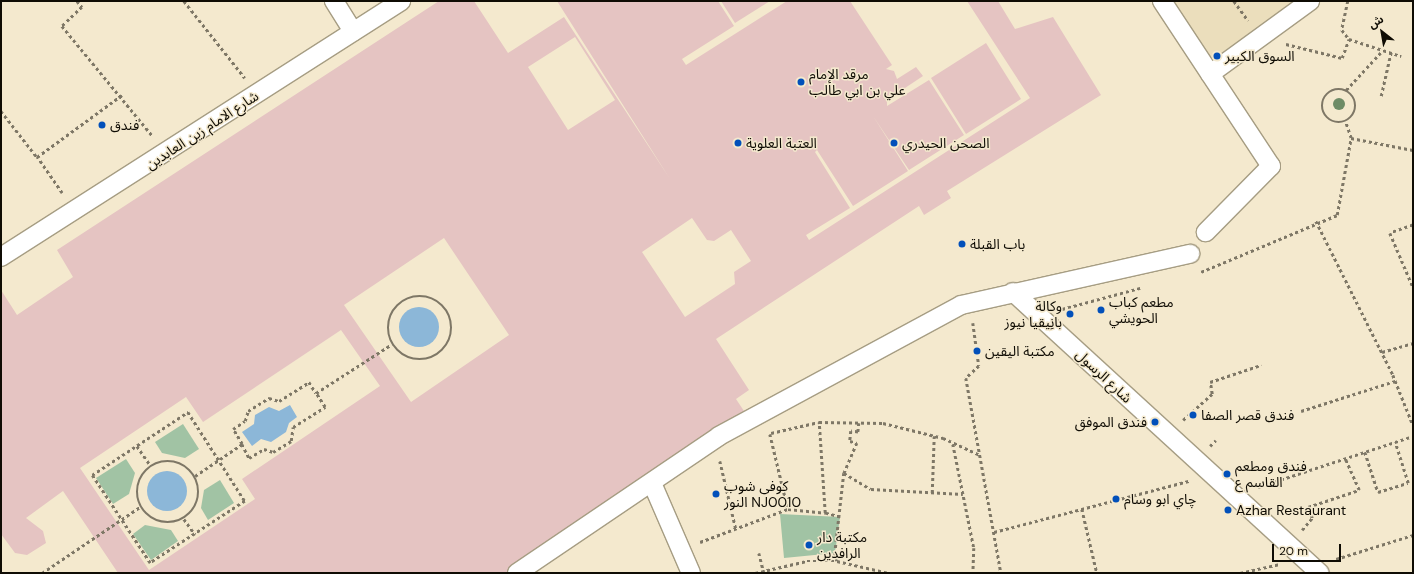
<!DOCTYPE html>
<html>
<head>
<meta charset="utf-8">
<style>
	body { margin:0 }
	#map { position:relative; width:1414px; height:574px; overflow:hidden; background:#f4e9ce; font-family:"DM Sans","Noto Sans Arabic",sans-serif }
	div>[style] { position:absolute }
	[style*='--x'] { left:calc(var(--x)*1px); top:calc(var(--y)*1px); width:calc(var(--w)*1px); rotate:calc(var(--a)*1deg) }
	.built>* { inset:0; background:#ebdebc }
	.green>* { inset:0; background:#a1c3a4 }
	.water>* { inset:0; background:#8cb7d8 }
	.round { border-radius:50% }
	.building>* { inset:0; background:#e5c4c2 }
	.path>* { height:2.5px; margin-top:-1.25px; transform-origin:0; background:repeating-linear-gradient(90deg,#7e7766 0 3px,transparent 0 6px) }
	.path>.ring { margin:-1.25px; padding:0; box-sizing:content-box; background:none; border:2.5px solid #7e7766; border-radius:50% }
	.roads { filter:drop-shadow(1px 0 #a69d83) drop-shadow(-1px 0 #a69d83) drop-shadow(0 1px #a69d83) drop-shadow(0 -1px #a69d83) }
	.street>* { height:18px; margin:-9px; padding:0 9px; transform-origin:9px; border-radius:9px; background:#fff }
	.trees>* { width:12px; height:12px; margin:-6px; border-radius:50%; background:#6e8c66 }
	.dots>* { width:11px; height:11px; translate:-50% -50%; box-sizing:border-box; border:2px solid #f4e9ce; border-radius:50% }
	span { translate:-50% -50%; white-space:nowrap; text-align:center; line-height:1.15; -webkit-text-stroke:3px #f4e9ce; paint-order:stroke }
	.poi-label { font-size:14px; color:#0f0c04 }
	.left { translate:0 -50%; text-align:left }
	.right { translate:-100% -50%; text-align:right }
	.street-label { font-size:14px; color:#0f0c04 }
	.frame { position:absolute; inset:0; border:2px solid #0f0c04; pointer-events:none }
	.north { position:absolute; left:1362px; top:12px; width:40px; height:40px; -webkit-text-stroke:3px #f4e9ce; paint-order:stroke; rotate:329deg; font-size:11px; font-weight:700; line-height:16px; text-align:center; color:#0f0c04 }
	.north::after { content:''; display:block; margin:auto; width:14px; height:18px; background:#0f0c04; clip-path:polygon(50% 0,100% 100%,50% 72%,0 100%) }
	.scale { position:absolute; left:1272px; top:544px; width:69px; height:18px; box-sizing:border-box; border:2px solid #0f0c04; border-top:0; padding-left:5px; font-size:12px; line-height:14px; white-space:nowrap; color:#0f0c04; -webkit-text-stroke:3px #f4e9ce; paint-order:stroke }
</style>
</head>
<body>
<div id="map">
	<div class="built">
		<i style="clip-path:polygon(1162px 1px,1310px 1px,1210px 74px)"></i>
	</div>
	<div class="green">
		<i style="clip-path:polygon(183px 424px,199px 449px,185px 458px,162px 453px,155px 442px)"></i>
		<i style="clip-path:polygon(126px 459px,135px 473px,129px 494px,113px 504px,96px 478px)"></i>
		<i style="clip-path:polygon(220px 480px,234px 503px,208px 520px,201px 508px,204px 490px)"></i>
		<i style="clip-path:polygon(780px 514px,840px 517px,835px 553px,784px 558px)"></i>
		<i style="clip-path:polygon(145px 525px,171px 530px,178px 541px,151px 560px,133px 534px)"></i>
	</div>
	<div class="water">
		<i class="round" style="left:399px;top:307px;width:40px;height:40px"></i>
		<i style="clip-path:polygon(290px 405px,297px 417px,289px 423px,286px 432px,271px 442px,261px 439px,252px 446px,242px 432px,254px 424px,255px 415px,269px 407px,279px 411px)"></i>
		<i class="round" style="left:147px;top:471px;width:40px;height:40px"></i>
	</div>
	<div class="building">
		<i style="clip-path:polygon(evenodd,439px 1px,474px 1px,508px 53px,564px 17px,670px 179px,557px 1px,718px 1px,734px 26px,682px 59px,686px 65px,787px 1px,850px 1px,892px 65px,886px 69px,894px 71px,897px 79px,916px 67px,923px 76px,887px 100px,887px 106px,929px 80px,964px 135px,909px 170px,873px 116px,908px 171px,853px 206px,817px 150px,815px 152px,850px 208px,806px 235px,809px 240px,1030px 98px,967px 1px,998px 1px,1015px 29px,1053px 17px,1101px 95px,947px 191px,951px 198px,924px 215px,919px 206px,716px 339px,749px 390px,736px 399px,748px 417px,511px 573px,118px 573px,63px 491px,26px 518px,43px 531px,46px 543px,27px 555px,15px 553px,1px 534px,1px 290px,17px 315px,73px 277px,57px 250px,439px 1px,575px 37px,615px 100px,568px 130px,528px 67px,575px 37px,439px 1px,692px 218px,707px 240px,714px 241px,731px 230px,751px 261px,734px 272px,735px 284px,685px 317px,642px 252px,692px 218px,439px 1px,444px 238px,509px 335px,411px 402px,344px 305px,444px 238px,439px 1px,341px 330px,380px 386px,242px 479px,255px 499px,149px 570px,80px 468px,186px 397px,203px 422px,341px 330px)"></i>
		<i style="clip-path:polygon(721px 1px,770px 1px,735px 23px)"></i>
		<i style="clip-path:polygon(986px 43px,1021px 99px,966px 134px,931px 78px)"></i>
	</div>
	<div class="path">
		<i style="--x:77;--y:1;--w:8;--a:50"></i>
		<i style="--x:82;--y:7;--w:28;--a:136"></i>
		<i style="--x:62;--y:26;--w:141;--a:50.5"></i>
		<i style="--x:184;--y:1;--w:98;--a:51.6"></i>
		<i style="--x:1234;--y:1;--w:24;--a:54"></i>
		<i style="--x:1348;--y:1;--w:30;--a:102"></i>
		<i style="--x:1342;--y:30;--w:11;--a:52"></i>
		<i style="--x:1286;--y:44;--w:58;--a:14"></i>
		<i style="--x:1342;--y:58;--w:20;--a:-70"></i>
		<i style="--x:1349;--y:39;--w:55;--a:18.1"></i>
		<i class="ring" style="left:1322px;top:89px;width:31.5px;height:31.5px"></i>
		<i style="--x:1346;--y:90;--w:54;--a:-47.2"></i>
		<i style="--x:1381;--y:96;--w:45;--a:-77.2"></i>
		<i style="--x:1;--y:111;--w:58;--a:52"></i>
		<i style="--x:1351;--y:138;--w:63;--a:11"></i>
		<i style="--x:62;--y:193;--w:44;--a:-124.8"></i>
		<i style="--x:37;--y:157;--w:105;--a:-36.1"></i>
		<i style="--x:1316;--y:221;--w:172;--a:63.4"></i>
		<i style="--x:1393;--y:375;--w:54;--a:68.2"></i>
		<i style="--x:1413;--y:225;--w:24;--a:161"></i>
		<i style="--x:1390;--y:233;--w:59;--a:66.9"></i>
		<i style="--x:1201;--y:272;--w:147;--a:-22.7"></i>
		<i style="--x:1337;--y:215;--w:78;--a:-79.7"></i>
		<i style="--x:1351;--y:138;--w:18;--a:-109"></i>
		<i class="ring" style="left:388px;top:296px;width:61.5px;height:61.5px"></i>
		<i style="--x:1062;--y:309;--w:81;--a:-15.1"></i>
		<i style="--x:973;--y:323;--w:43;--a:82.1"></i>
		<i style="--x:979;--y:366;--w:18;--a:137"></i>
		<i style="--x:966;--y:378;--w:198;--a:79.8"></i>
		<i style="--x:1382;--y:352;--w:32;--a:-16"></i>
		<i style="--x:1301;--y:411;--w:99;--a:-17.7"></i>
		<i style="--x:188;--y:412;--w:106;--a:57.4"></i>
		<i style="--x:245;--y:501;--w:113;--a:146.9"></i>
		<i style="--x:150;--y:563;--w:105;--a:-123.4"></i>
		<i style="--x:92;--y:475;--w:115;--a:-33.3"></i>
		<i style="--x:1183;--y:420;--w:39;--a:-42"></i>
		<i style="--x:1212;--y:394;--w:12;--a:-99"></i>
		<i style="--x:1210;--y:382;--w:54;--a:-18.4"></i>
		<i style="--x:859;--y:423;--w:9;--a:96"></i>
		<i style="--x:858;--y:432;--w:7;--a:-172"></i>
		<i style="--x:851;--y:431;--w:10;--a:96"></i>
		<i style="--x:850;--y:441;--w:7;--a:16"></i>
		<i style="--x:857;--y:443;--w:33;--a:113"></i>
		<i style="--x:844;--y:473;--w:81;--a:96.4"></i>
		<i style="--x:835;--y:553;--w:8;--a:76"></i>
		<i style="--x:837;--y:561;--w:53;--a:13"></i>
		<i style="--x:771;--y:433;--w:49;--a:-12.9"></i>
		<i style="--x:770;--y:434;--w:77;--a:76.5"></i>
		<i style="--x:788;--y:509;--w:37;--a:6"></i>
		<i style="--x:242;--y:444;--w:16;--a:63"></i>
		<i style="--x:249;--y:458;--w:17;--a:-31"></i>
		<i style="--x:264;--y:449;--w:9;--a:18"></i>
		<i style="--x:273;--y:452;--w:21;--a:-31"></i>
		<i style="--x:291;--y:441;--w:14;--a:-82"></i>
		<i style="--x:293;--y:427;--w:38;--a:-32"></i>
		<i style="--x:325;--y:407;--w:17;--a:-123"></i>
		<i style="--x:953;--y:444;--w:106;--a:78.6"></i>
		<i style="--x:974;--y:548;--w:25;--a:92"></i>
		<i style="--x:137;--y:446;--w:24;--a:55"></i>
		<i style="--x:1210;--y:446;--w:8;--a:-45"></i>
		<i style="--x:1365;--y:452;--w:42;--a:72"></i>
		<i style="--x:1378;--y:492;--w:31;--a:-17"></i>
		<i style="--x:1408;--y:483;--w:43;--a:-107.6"></i>
		<i class="ring" style="left:137px;top:461px;width:59.5px;height:59.5px"></i>
		<i style="--x:720;--y:461;--w:70;--a:76.8"></i>
		<i style="--x:844;--y:473;--w:31;--a:31"></i>
		<i style="--x:871;--y:489;--w:92;--a:3.1"></i>
		<i style="--x:195;--y:476;--w:57;--a:-34.2"></i>
		<i style="--x:242;--y:444;--w:17;--a:-121"></i>
		<i style="--x:233;--y:429;--w:14;--a:-34"></i>
		<i style="--x:245;--y:421;--w:10;--a:-73"></i>
		<i style="--x:248;--y:411;--w:25;--a:-32"></i>
		<i style="--x:269;--y:398;--w:10;--a:17"></i>
		<i style="--x:279;--y:401;--w:36;--a:-32"></i>
		<i style="--x:309;--y:382;--w:13;--a:58"></i>
		<i style="--x:316;--y:393;--w:90;--a:-32.8"></i>
		<i style="--x:1258;--y:487;--w:163;--a:-18.2"></i>
		<i style="--x:932;--y:493;--w:57;--a:-88"></i>
		<i style="--x:1082;--y:509;--w:66;--a:76.8"></i>
		<i style="--x:840;--y:517;--w:16;--a:-165"></i>
		<i style="--x:825;--y:513;--w:91;--a:-93.8"></i>
		<i style="--x:819;--y:422;--w:64;--a:0.9"></i>
		<i style="--x:883;--y:423;--w:62;--a:14"></i>
		<i style="--x:943;--y:438;--w:41;--a:24.7"></i>
		<i style="--x:184;--y:519;--w:19;--a:54"></i>
		<i style="--x:1302;--y:530;--w:16;--a:-50"></i>
		<i style="--x:1312;--y:518;--w:12;--a:-110"></i>
		<i style="--x:1308;--y:507;--w:54;--a:-18.4"></i>
		<i style="--x:1359;--y:490;--w:34;--a:-114"></i>
		<i style="--x:994;--y:532;--w:202;--a:-14.7"></i>
		<i style="--x:700;--y:542;--w:94;--a:-20.6"></i>
		<i style="--x:759;--y:553;--w:21;--a:76"></i>
		<i style="--x:1336;--y:559;--w:81;--a:-17.3"></i>
		<i style="--x:42;--y:573;--w:118;--a:-34"></i>
		<i style="--x:755;--y:573;--w:53;--a:-13"></i>
		<i style="--x:807;--y:561;--w:30;--a:0"></i>
		<i style="--x:1240;--y:573;--w:41;--a:-12.7"></i>
	</div>
	<div class="roads">
		<div class="street">
			<i style="--x:334;--y:1;--w:36;--a:58"></i>
			<i style="--x:1162;--y:1;--w:198;--a:56.6"></i>
			<i style="--x:1271;--y:166;--w:93;--a:134.6"></i>
			<i style="--x:1210;--y:74;--w:124;--a:-36.1"></i>
			<i style="--x:1;--y:257;--w:475;--a:-32.6"></i>
			<i style="--x:1013;--y:292;--w:416;--a:42.5"></i>
			<i style="--x:652;--y:483;--w:98;--a:66.6"></i>
			<i style="--x:517;--y:573;--w:244;--a:-34.1"></i>
			<i style="--x:719;--y:436;--w:275;--a:-28.4"></i>
			<i style="--x:961;--y:305;--w:235;--a:-12.6"></i>
		</div>
	</div>
	<div class="trees">
		<i style="left:1339px;top:104px"></i>
	</div>
	<div class="dots">
		<i style="left:1217px;top:56px;background:#0250ba"></i>
		<i style="left:801px;top:82px;background:#0250ba"></i>
		<i style="left:102px;top:125px;background:#0250ba"></i>
		<i style="left:738px;top:143px;background:#0250ba"></i>
		<i style="left:894px;top:143px;background:#0250ba"></i>
		<i style="left:962px;top:244px;background:#0250ba"></i>
		<i style="left:1101px;top:310px;background:#0250ba"></i>
		<i style="left:1070px;top:314px;background:#0250ba"></i>
		<i style="left:977px;top:351px;background:#0250ba"></i>
		<i style="left:1193px;top:415px;background:#0250ba"></i>
		<i style="left:1155px;top:422px;background:#0250ba"></i>
		<i style="left:1227px;top:474px;background:#0250ba"></i>
		<i style="left:716px;top:494px;background:#0250ba"></i>
		<i style="left:1116px;top:499px;background:#0250ba"></i>
		<i style="left:1228px;top:510px;background:#0250ba"></i>
		<i style="left:809px;top:545px;background:#0250ba"></i>
	</div>
	<div class="poi-label">
		<span class="left" style="left:1225px;top:56px">السوق الكبير</span>
		<span class="left" style="left:809px;top:82px">مرقد الإمام<br>علي بن ابي طالب</span>
		<span class="left" style="left:110px;top:125px">فندق</span>
		<span class="left" style="left:746px;top:143px">العتبة العلوية</span>
		<span class="left" style="left:902px;top:143px">الصحن الحيدري</span>
		<span class="left" style="left:970px;top:244px">باب القبلة</span>
		<span class="left" style="left:1109px;top:310px">مطعم كباب<br>الحويشي</span>
		<span class="right" style="left:1062px;top:314px">وكالة<br>بانِيقيا نيوز</span>
		<span class="left" style="left:985px;top:351px">مكتبة اليقين</span>
		<span class="left" style="left:1201px;top:415px">فندق قصر الصفا</span>
		<span class="right" style="left:1147px;top:422px">فندق الموفق</span>
		<span class="left" style="left:1235px;top:474px">فندق ومطعم<br>القاسم ع</span>
		<span class="left" style="left:724px;top:494px">کوفی شوب<br>النور NJ0010</span>
		<span class="left" style="left:1124px;top:499px">چاي ابو وسام</span>
		<span class="left" style="left:1236px;top:510px">Azhar Restaurant</span>
		<span class="left" style="left:817px;top:545px">مكتبة دار<br>الرافدين</span>
	</div>
	<div class="street-label">
		<span style="left:202px;top:130px;rotate:-33deg">شارع الامام زين العابدين</span>
		<span style="left:1104px;top:376px;rotate:43deg">شارع الرسول</span>
	</div>
	<div class="frame"></div>
	<div class="north">ش</div>
	<div class="scale">20 m</div>
</div>
</body>
</html>
